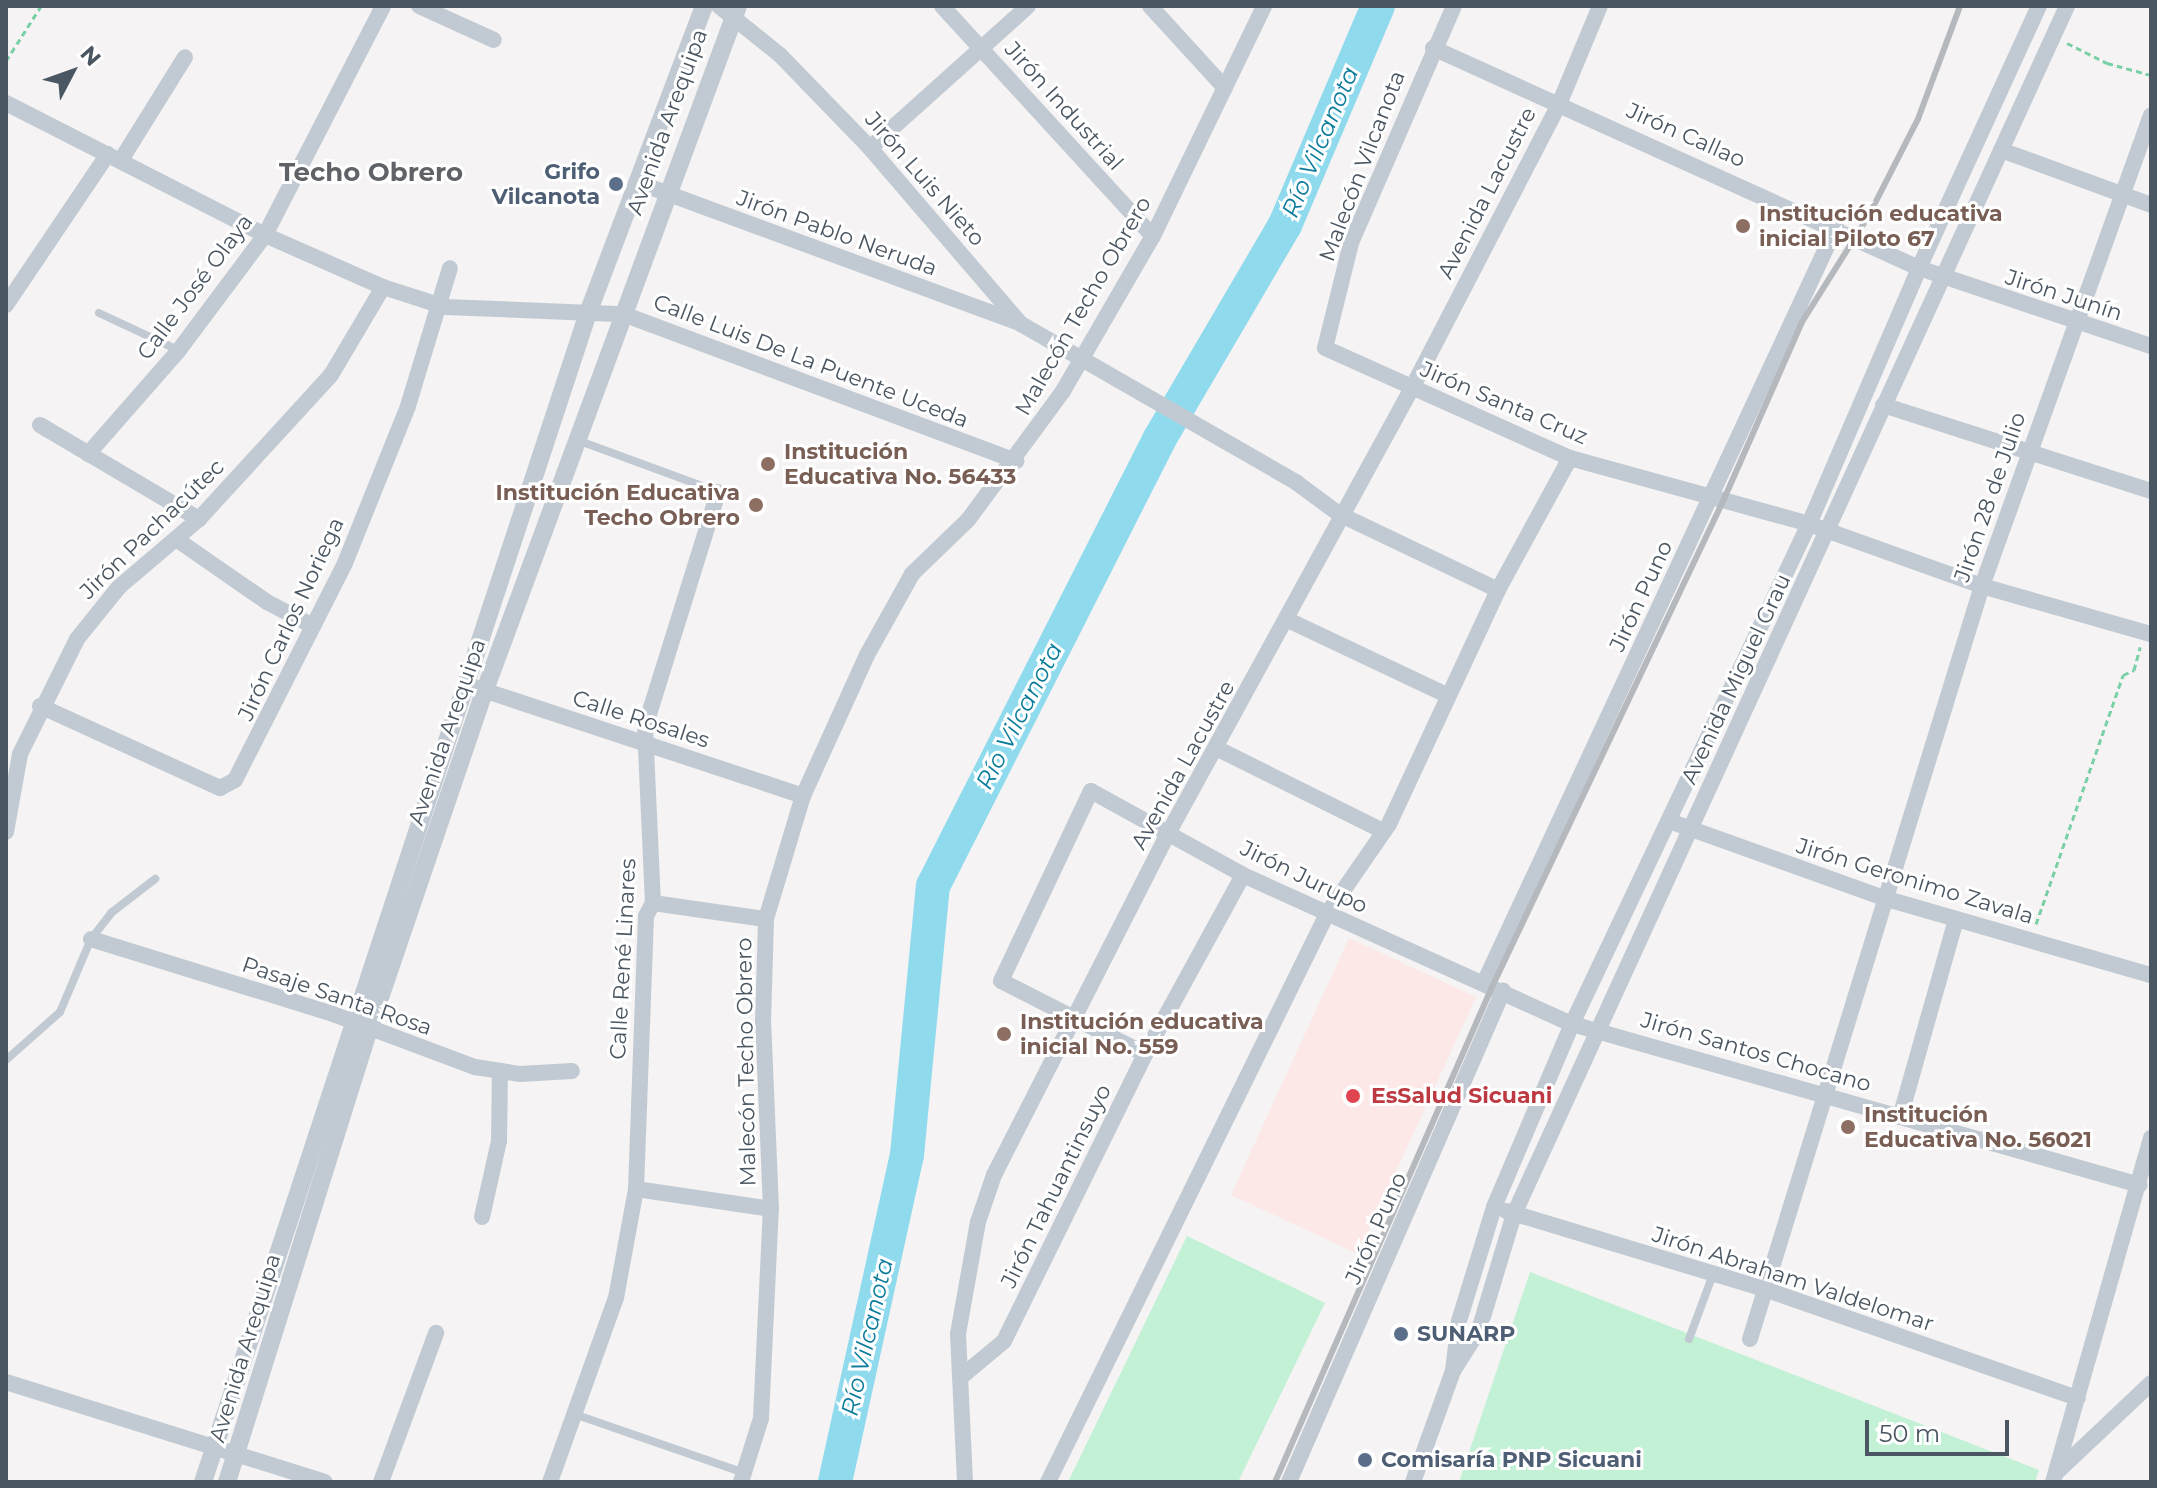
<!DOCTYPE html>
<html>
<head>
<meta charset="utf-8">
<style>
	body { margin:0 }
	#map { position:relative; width:2157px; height:1488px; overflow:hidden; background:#f5f3f3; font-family:Montserrat,sans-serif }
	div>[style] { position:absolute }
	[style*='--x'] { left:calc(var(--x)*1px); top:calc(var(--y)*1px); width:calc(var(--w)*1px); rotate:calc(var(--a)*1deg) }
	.medical>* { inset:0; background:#fce8e6 }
	.green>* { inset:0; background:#c3f1d5 }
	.river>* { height:34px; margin:-17px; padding:0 17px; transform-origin:17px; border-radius:17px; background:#90daee }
	.path>* { height:3px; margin-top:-1.5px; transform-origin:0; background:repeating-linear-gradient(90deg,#7ad0a6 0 6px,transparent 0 10px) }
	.service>* { height:8px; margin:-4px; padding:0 4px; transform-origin:4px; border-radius:4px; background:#c1cad2 }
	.minor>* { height:16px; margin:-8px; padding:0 8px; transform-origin:8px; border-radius:8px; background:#c1cad2 }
	.tertiary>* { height:18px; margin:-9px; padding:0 9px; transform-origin:9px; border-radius:9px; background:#c1cad2 }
	.rail>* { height:6px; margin:-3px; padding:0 3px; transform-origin:3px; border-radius:3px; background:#b5b8bd }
	.dots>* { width:22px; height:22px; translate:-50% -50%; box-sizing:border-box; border:4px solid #fff; border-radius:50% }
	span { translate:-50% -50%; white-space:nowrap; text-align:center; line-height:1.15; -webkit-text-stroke:6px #fff; paint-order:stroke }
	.street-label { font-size:22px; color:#4a5661 }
	.service-label { font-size:22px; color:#4e5e75; font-weight:700 }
	.right { translate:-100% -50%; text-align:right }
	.left { translate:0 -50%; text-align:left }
	.education-label { font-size:22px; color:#785e54; font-weight:700 }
	.health-label { font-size:22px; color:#be3a42; font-weight:700 }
	.water-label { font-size:24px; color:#0c7c9b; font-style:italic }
	.quarter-label { font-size:26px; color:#5f6368; font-weight:700 }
	.frame { position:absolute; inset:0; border:8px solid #4a5661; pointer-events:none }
	.north { position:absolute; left:32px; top:32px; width:80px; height:80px; -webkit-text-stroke:6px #fff; paint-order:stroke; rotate:49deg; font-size:22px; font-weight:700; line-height:32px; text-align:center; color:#4a5661 }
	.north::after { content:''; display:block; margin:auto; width:28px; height:36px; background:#4a5661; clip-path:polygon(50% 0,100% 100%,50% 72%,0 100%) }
	.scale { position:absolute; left:1865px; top:1420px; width:144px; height:36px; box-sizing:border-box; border:4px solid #4a5661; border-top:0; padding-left:10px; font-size:24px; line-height:28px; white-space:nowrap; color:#4a5661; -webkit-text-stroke:6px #fff; paint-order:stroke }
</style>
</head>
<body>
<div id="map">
	<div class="medical">
		<i style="clip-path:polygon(1349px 938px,1476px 997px,1358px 1254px,1231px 1195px)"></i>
	</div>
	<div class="green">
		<i style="clip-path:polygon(1187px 1236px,1325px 1303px,1238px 1482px,1068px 1482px)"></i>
		<i style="clip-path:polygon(1530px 1272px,2039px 1470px,2035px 1482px,1459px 1482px)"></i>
	</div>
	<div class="river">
		<i style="--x:835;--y:1482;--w:335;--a:-77.6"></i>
		<i style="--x:907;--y:1155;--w:270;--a:-84.5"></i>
		<i style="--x:933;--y:886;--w:502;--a:-63.13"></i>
		<i style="--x:1160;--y:438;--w:247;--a:-59.6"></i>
		<i style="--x:1285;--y:225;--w:238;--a:-67"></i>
	</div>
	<div class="path">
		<i style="--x:2067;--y:43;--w:45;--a:26.6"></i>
		<i style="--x:2107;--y:63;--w:46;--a:15.3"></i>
		<i style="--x:6;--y:61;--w:65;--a:-57.5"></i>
		<i style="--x:2036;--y:924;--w:264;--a:-70.7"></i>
		<i style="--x:2123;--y:675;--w:12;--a:-24"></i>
		<i style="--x:2134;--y:670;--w:24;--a:-75"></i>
	</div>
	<div class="service">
		<i style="--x:99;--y:313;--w:87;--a:25.1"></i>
		<i style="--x:577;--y:440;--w:150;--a:20.2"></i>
		<i style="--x:6;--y:1060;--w:72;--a:-41.6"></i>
		<i style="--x:60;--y:1012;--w:79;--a:-67"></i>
		<i style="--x:91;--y:939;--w:33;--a:-52"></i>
		<i style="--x:111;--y:913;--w:56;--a:-37.7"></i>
		<i style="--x:1689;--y:1339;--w:69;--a:-69.7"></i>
		<i style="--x:574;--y:1414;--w:180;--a:19.1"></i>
	</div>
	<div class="minor">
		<i style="--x:419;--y:6;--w:82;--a:24.4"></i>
		<i style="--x:719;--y:6;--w:78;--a:38.8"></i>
		<i style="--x:780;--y:55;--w:129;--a:45.9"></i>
		<i style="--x:870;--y:148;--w:232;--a:49.4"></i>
		<i style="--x:1021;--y:324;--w:319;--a:29.9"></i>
		<i style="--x:1297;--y:483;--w:52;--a:36.4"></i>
		<i style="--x:1339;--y:514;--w:176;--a:25.5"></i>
		<i style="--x:942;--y:6;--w:312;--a:47.5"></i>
		<i style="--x:1150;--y:6;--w:111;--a:47.6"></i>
		<i style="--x:1454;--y:6;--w:258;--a:113.5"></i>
		<i style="--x:1351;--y:243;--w:108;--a:103.9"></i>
		<i style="--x:1325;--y:348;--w:269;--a:24.2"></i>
		<i style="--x:1570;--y:458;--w:248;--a:15.4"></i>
		<i style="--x:1809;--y:524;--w:184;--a:19.7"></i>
		<i style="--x:1982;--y:586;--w:176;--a:15.9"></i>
		<i style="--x:1433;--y:48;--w:533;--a:24.36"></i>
		<i style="--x:1919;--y:268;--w:245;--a:18.6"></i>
		<i style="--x:6;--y:103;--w:291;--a:27"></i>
		<i style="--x:265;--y:235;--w:129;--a:23.8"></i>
		<i style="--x:383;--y:287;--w:65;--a:17.9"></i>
		<i style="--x:445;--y:307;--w:178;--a:2.3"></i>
		<i style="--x:623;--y:314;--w:420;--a:20.5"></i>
		<i style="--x:870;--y:148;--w:212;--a:-41.9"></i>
		<i style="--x:2001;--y:150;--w:160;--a:20.1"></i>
		<i style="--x:121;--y:160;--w:121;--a:-58.1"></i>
		<i style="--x:639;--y:183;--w:406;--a:20.2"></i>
		<i style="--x:6;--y:305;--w:182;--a:-56"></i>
		<i style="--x:1883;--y:405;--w:281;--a:17.8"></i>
		<i style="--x:40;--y:425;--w:185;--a:30.6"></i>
		<i style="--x:88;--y:454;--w:138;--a:-48.8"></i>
		<i style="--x:179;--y:350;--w:144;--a:-53.2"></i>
		<i style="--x:265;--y:235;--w:258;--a:-62.7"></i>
		<i style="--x:176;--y:539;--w:111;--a:34.7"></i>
		<i style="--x:267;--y:602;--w:52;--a:27.6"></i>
		<i style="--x:1288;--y:620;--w:176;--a:25.3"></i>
		<i style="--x:465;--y:684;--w:356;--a:18.3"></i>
		<i style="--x:40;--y:706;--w:198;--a:24.5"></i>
		<i style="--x:220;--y:788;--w:17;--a:-28"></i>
		<i style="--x:235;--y:780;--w:243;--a:-63.1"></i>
		<i style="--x:345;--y:563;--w:169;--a:-68.1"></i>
		<i style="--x:408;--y:406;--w:144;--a:-73.1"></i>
		<i style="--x:1218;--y:749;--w:184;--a:26.4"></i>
		<i style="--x:1669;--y:821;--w:232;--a:19.7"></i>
		<i style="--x:1887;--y:899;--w:275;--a:16.1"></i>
		<i style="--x:6;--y:832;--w:79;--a:-79.8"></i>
		<i style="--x:20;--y:754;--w:128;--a:-63.6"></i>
		<i style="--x:77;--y:639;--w:67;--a:-51.1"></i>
		<i style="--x:119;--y:587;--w:105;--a:-40.4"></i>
		<i style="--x:199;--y:519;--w:195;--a:-47.5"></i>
		<i style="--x:331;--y:375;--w:102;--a:-59.4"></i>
		<i style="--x:653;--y:903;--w:114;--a:8.1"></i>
		<i style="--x:91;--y:939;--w:253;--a:17.2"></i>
		<i style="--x:333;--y:1014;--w:152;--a:20.5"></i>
		<i style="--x:475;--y:1067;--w:46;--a:8.8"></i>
		<i style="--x:520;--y:1074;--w:52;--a:-3.3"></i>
		<i style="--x:1484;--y:983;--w:834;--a:-65.03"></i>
		<i style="--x:1145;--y:1054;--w:161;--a:-153.1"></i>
		<i style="--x:1001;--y:981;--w:210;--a:-64.7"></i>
		<i style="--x:1091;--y:791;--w:174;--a:28.9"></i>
		<i style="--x:1243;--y:875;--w:361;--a:24.4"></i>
		<i style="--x:1572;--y:1024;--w:590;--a:15.83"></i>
		<i style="--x:1901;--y:1114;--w:202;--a:-74.2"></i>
		<i style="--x:636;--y:1189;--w:136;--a:8.4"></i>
		<i style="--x:1506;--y:1211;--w:273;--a:16.8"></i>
		<i style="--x:1767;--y:1290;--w:329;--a:19.2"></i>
		<i style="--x:482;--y:1217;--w:78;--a:-77.4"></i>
		<i style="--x:499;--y:1141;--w:70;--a:-89.2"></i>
		<i style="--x:1750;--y:1339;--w:788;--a:-72.88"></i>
		<i style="--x:1982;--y:586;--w:500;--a:-70.26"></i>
		<i style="--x:1453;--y:1371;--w:50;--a:-83.2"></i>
		<i style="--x:1459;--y:1321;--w:119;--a:-72.9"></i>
		<i style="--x:1494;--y:1207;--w:199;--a:-66.9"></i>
		<i style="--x:1572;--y:1024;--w:553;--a:-64.64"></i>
		<i style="--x:1809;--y:524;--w:279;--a:-66.7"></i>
		<i style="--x:1919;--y:268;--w:288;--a:-65.4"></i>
		<i style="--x:961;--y:1377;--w:56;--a:-39.9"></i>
		<i style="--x:1004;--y:1341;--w:320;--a:-63.8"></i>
		<i style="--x:1145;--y:1054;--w:204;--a:-61.3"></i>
		<i style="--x:6;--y:1382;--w:334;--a:17.4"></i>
		<i style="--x:2057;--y:1472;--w:129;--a:-43.4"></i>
		<i style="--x:381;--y:1482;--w:159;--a:-69.7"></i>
		<i style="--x:550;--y:1482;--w:195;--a:-70.3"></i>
		<i style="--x:616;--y:1298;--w:111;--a:-79.6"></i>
		<i style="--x:636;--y:1189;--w:273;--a:-87.9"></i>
		<i style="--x:646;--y:916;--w:15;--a:-62"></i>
		<i style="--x:653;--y:903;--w:176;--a:-92.6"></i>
		<i style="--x:645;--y:727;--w:246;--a:-72.7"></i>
		<i style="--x:741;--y:1482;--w:67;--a:-72.6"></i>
		<i style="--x:761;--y:1418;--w:209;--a:-87.3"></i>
		<i style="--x:771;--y:1209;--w:187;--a:-92.4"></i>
		<i style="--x:763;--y:1022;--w:103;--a:-88.3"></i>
		<i style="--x:766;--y:919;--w:128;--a:-73.3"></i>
		<i style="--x:803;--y:796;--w:155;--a:-65.6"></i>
		<i style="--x:867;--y:655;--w:93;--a:-60.9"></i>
		<i style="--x:912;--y:574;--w:78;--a:-44"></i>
		<i style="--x:968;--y:520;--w:160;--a:-53.6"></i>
		<i style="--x:1063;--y:391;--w:179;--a:-59.9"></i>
		<i style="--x:1153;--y:236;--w:255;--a:-64.2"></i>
		<i style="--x:965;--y:1482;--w:148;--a:-92.7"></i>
		<i style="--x:958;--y:1334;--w:114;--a:-79.9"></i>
		<i style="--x:978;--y:1222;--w:50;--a:-71.2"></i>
		<i style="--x:994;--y:1175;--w:387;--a:-63"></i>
		<i style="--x:1170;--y:830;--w:504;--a:-61.3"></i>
		<i style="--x:1412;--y:388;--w:322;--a:-62.6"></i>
		<i style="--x:1560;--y:102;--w:104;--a:-67.4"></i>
		<i style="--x:1048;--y:1482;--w:633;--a:-63.84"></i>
		<i style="--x:1327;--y:914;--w:109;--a:-55.4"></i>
		<i style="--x:1389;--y:824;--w:258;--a:-65"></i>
		<i style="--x:1498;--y:590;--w:150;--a:-61.4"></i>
		<i style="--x:1289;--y:1482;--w:536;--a:-66.45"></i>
		<i style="--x:1413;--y:1482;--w:118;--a:-70.2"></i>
		<i style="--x:1453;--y:1371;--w:49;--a:-57.6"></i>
		<i style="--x:1479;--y:1330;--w:121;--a:-73.2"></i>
		<i style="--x:1514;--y:1214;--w:1329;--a:-65.4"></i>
		<i style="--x:2053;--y:1482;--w:358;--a:-74.1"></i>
	</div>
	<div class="tertiary">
		<i style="--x:203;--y:1482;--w:1231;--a:-71.77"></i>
		<i style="--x:588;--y:313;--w:328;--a:-69.3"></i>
		<i style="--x:227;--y:1482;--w:474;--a:-72.6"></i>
		<i style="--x:369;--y:1030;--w:359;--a:-71.2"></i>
		<i style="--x:485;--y:690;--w:729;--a:-69.7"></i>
	</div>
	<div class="rail">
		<i style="--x:1275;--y:1482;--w:540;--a:-66.33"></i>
		<i style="--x:1492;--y:987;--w:540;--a:-64.57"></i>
		<i style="--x:1724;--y:499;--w:193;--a:-66.2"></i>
		<i style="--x:1802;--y:322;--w:126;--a:-57.9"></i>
		<i style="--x:1869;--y:215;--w:108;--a:-63"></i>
		<i style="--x:1918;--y:119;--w:121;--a:-69.6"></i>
	</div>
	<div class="dots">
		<i style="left:616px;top:184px;background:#5c6f8a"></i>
		<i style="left:1743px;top:226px;background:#8d6e63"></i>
		<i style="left:768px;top:464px;background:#8d6e63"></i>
		<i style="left:756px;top:505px;background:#8d6e63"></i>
		<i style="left:1004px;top:1034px;background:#8d6e63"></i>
		<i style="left:1353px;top:1096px;background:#e0444e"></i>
		<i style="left:1848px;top:1127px;background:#8d6e63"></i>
		<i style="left:1401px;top:1334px;background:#5c6f8a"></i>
		<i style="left:1365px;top:1460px;background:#5c6f8a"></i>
	</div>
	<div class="street-label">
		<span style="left:1064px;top:106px;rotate:48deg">Jirón Industrial</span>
		<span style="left:667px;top:122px;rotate:-70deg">Avenida Arequipa</span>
		<span style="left:1686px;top:135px;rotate:24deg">Jirón Callao</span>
		<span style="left:1362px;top:166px;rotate:-69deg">Malecón Vilcanota</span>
		<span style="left:925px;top:179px;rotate:49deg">Jirón Luis Nieto</span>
		<span style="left:1487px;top:193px;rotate:-63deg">Avenida Lacustre</span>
		<span style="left:837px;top:233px;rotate:20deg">Jirón Pablo Neruda</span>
		<span style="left:195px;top:287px;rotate:-53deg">Calle José Olaya</span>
		<span style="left:2064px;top:295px;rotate:18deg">Jirón Junín</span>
		<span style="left:1083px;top:306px;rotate:-60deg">Malecón Techo Obrero</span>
		<span style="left:811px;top:361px;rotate:21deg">Calle Luis De La Puente Uceda</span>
		<span style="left:1504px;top:403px;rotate:23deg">Jirón Santa Cruz</span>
		<span style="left:1990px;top:497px;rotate:-71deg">Jirón 28 de Julio</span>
		<span style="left:152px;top:529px;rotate:-44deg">Jirón Pachacútec</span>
		<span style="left:1641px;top:596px;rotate:-65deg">Jirón Puno</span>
		<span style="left:291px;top:619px;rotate:-65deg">Jirón Carlos Noriega</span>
		<span style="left:1736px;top:679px;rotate:-65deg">Avenida Miguel Grau</span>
		<span style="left:641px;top:719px;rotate:18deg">Calle Rosales</span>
		<span style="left:447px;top:732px;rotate:-71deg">Avenida Arequipa</span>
		<span style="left:1183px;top:765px;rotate:-61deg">Avenida Lacustre</span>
		<span style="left:1304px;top:877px;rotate:26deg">Jirón Jurupo</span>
		<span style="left:1915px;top:881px;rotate:17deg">Jirón Geronimo Zavala</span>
		<span style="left:623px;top:959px;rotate:-87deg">Calle René Linares</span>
		<span style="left:337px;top:996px;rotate:19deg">Pasaje Santa Rosa</span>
		<span style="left:1756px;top:1052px;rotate:16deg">Jirón Santos Chocano</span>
		<span style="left:746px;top:1062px;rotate:-91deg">Malecón Techo Obrero</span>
		<span style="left:1056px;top:1186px;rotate:-64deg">Jirón Tahuantinsuyo</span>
		<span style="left:1376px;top:1228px;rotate:-66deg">Jirón Puno</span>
		<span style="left:1793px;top:1279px;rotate:18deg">Jirón Abraham Valdelomar</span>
		<span style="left:245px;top:1348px;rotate:-73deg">Avenida Arequipa</span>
	</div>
	<div class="service-label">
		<span class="right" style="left:600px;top:184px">Grifo<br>Vilcanota</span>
		<span class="left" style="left:1417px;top:1334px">SUNARP</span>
		<span class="left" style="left:1381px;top:1460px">Comisaría PNP Sicuani</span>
	</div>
	<div class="education-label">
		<span class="left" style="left:1759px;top:226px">Institución educativa<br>inicial Piloto 67</span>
		<span class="left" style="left:784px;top:464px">Institución<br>Educativa No. 56433</span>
		<span class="right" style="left:740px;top:505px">Institución Educativa<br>Techo Obrero</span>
		<span class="left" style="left:1020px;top:1034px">Institución educativa<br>inicial No. 559</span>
		<span class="left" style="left:1864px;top:1127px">Institución<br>Educativa No. 56021</span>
	</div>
	<div class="health-label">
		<span class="left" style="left:1371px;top:1096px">EsSalud Sicuani</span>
	</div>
	<div class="water-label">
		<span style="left:1320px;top:142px;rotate:-67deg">Río Vilcanota</span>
		<span style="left:1019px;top:716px;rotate:-63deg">Río Vilcanota</span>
		<span style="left:867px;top:1337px;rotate:-77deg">Río Vilcanota</span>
	</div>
	<div class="quarter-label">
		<span style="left:371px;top:173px">Techo Obrero</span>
	</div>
	<div class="frame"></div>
	<div class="north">N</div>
	<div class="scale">50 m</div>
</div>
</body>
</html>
